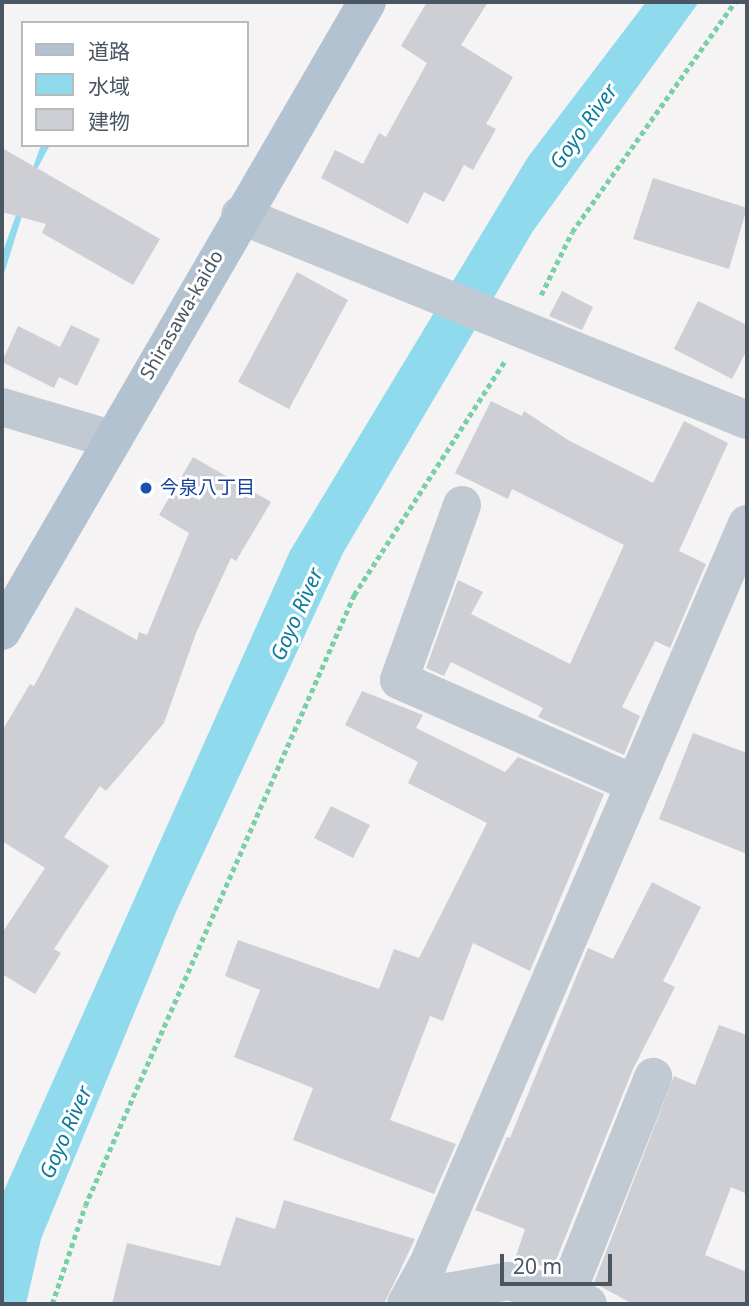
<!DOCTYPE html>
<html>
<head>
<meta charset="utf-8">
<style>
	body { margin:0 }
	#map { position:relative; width:749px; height:1306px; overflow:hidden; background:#f5f3f3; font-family:"Noto Sans","Noto Sans JP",sans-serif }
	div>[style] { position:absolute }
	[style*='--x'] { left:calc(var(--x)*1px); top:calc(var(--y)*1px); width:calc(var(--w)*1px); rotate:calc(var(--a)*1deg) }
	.water>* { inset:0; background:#90daee }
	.building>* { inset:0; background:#cdcfd5 }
	.path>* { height:4.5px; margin-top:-2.25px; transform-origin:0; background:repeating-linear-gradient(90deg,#7ad0a6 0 5px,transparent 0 8.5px) }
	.minor>* { height:38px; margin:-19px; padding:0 19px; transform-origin:19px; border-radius:19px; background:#c1cad2 }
	.major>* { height:38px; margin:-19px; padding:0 19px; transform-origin:19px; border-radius:19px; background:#b3c2d1 }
	.dots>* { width:19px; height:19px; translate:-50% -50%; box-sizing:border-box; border:4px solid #fff; border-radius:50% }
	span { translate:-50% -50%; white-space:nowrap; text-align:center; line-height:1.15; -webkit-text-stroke:6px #fff; paint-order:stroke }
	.street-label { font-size:19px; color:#4a5661 }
	.transit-label { font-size:19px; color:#164399 }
	.left { translate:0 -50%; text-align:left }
	.water-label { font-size:21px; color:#0c7c9b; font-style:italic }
	.frame { position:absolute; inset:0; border:4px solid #4a5661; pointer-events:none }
	.legend { position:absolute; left:21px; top:21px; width:228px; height:126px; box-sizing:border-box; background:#fff; border:2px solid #b7bbc0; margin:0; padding:9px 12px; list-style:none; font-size:21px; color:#4a5661 }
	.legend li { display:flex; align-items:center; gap:14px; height:35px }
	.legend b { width:35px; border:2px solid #b7bbc0 }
	.scale { position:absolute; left:500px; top:1254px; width:112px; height:32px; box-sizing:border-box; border:4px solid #4a5661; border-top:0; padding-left:9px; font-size:21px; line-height:24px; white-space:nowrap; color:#4a5661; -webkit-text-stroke:5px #fff; paint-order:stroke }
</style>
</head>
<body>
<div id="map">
	<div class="water">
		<i style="clip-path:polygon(646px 2px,699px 2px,533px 231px,343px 553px,176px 912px,41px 1239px,26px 1304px,2px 1304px,2px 1195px,290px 551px,528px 157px)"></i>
		<i style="clip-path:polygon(41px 145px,50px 145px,36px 171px,2px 280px,2px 254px)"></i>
	</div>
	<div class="building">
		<i style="clip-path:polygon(427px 2px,488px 2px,461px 45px,513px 77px,486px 124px,496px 129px,473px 170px,464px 165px,444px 202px,424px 192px,408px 224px,321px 178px,335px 150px,363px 164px,379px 133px,386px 137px,427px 63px,401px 46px)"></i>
		<i style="clip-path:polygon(2px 148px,160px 239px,133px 285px,42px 233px,46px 224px,2px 212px)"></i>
		<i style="clip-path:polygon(653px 178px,747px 208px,729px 269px,633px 239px)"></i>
		<i style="clip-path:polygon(297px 272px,348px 300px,289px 409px,238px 382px)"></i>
		<i style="clip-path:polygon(562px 291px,593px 307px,582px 330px,549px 316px)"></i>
		<i style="clip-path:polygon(698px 301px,747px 325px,747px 350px,732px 379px,674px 349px)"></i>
		<i style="clip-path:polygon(71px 325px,100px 339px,77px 386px,59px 377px,54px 388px,2px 362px,18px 326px,60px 347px)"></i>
		<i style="clip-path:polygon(491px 401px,522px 416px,524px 411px,568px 440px,653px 483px,684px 421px,728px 443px,679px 551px,706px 564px,670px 648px,655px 641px,622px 707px,640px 716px,624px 755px,538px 717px,543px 708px,451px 662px,444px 676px,426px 668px,458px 580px,483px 592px,471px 614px,570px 664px,624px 545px,512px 489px,508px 499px,455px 473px)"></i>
		<i style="clip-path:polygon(193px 457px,271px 502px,236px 561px,231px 558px,196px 633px,164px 723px,106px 791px,100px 786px,64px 837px,109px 866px,54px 949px,61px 953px,35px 994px,2px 974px,2px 933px,45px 868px,2px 841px,2px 731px,30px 684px,34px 686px,76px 607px,137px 640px,139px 632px,147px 635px,189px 533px,159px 515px)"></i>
		<i style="clip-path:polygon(362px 691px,423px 715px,416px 728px,505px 772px,518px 757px,604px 794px,530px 971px,473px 943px,443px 1021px,430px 1016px,390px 1120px,456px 1144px,434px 1194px,293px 1140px,313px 1088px,234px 1057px,260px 990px,225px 976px,238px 940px,379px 989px,394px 949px,419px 958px,487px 823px,408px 783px,418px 762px,345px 725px)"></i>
		<i style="clip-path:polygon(693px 733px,747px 753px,747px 854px,659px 819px)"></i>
		<i style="clip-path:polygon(331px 806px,370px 825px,353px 858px,314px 838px)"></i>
		<i style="clip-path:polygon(652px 882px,701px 907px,663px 981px,675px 987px,633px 1069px,552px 1270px,516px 1256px,525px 1229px,475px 1210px,507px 1137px,510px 1138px,588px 948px,613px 959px)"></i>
		<i style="clip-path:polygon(719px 1025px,747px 1035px,747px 1194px,731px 1187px,705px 1255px,747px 1272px,747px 1304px,633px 1304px,594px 1283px,674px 1076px,695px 1085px)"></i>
		<i style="clip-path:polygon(284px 1200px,415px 1239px,384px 1304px,112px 1304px,127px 1243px,220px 1266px,236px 1217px,275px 1229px)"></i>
	</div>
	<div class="path">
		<i style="--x:541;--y:295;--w:70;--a:-63.8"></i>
		<i style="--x:572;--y:232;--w:282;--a:-54.7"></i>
		<i style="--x:52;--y:1304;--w:103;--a:-71.4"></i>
		<i style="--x:85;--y:1206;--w:668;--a:-66.24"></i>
		<i style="--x:354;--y:595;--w:278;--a:-57.2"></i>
	</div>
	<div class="minor">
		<i style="--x:240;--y:215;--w:547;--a:22.02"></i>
		<i style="--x:2;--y:407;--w:114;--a:16.4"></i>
		<i style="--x:462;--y:505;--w:186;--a:109.8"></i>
		<i style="--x:399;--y:680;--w:258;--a:23.8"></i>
		<i style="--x:566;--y:1295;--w:235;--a:-68.2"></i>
		<i style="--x:406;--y:1304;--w:46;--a:-61.2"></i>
		<i style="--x:428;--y:1264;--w:806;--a:-66.68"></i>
		<i style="--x:420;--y:1304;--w:30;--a:-24"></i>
		<i style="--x:447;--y:1292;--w:63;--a:-10.1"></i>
		<i style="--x:509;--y:1281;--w:82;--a:16.2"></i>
	</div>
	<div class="major">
		<i style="--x:2;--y:631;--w:727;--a:-59.87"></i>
	</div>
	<div class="dots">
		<i style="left:146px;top:488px;background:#1a4fb4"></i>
	</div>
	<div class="street-label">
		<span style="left:182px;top:315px;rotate:-60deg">Shirasawa-kaido</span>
	</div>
	<div class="transit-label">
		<span class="left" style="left:160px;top:488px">今泉八丁目</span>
	</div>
	<div class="water-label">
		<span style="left:583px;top:126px;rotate:-54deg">Goyo River</span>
		<span style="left:296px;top:614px;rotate:-66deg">Goyo River</span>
		<span style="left:65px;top:1132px;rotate:-66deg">Goyo River</span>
	</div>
	<div class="frame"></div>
	<ul class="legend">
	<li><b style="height:9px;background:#b3c2d1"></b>道路</li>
	<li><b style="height:19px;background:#90daee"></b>水域</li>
	<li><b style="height:19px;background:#cdcfd5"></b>建物</li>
	</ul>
	<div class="scale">20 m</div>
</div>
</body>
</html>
